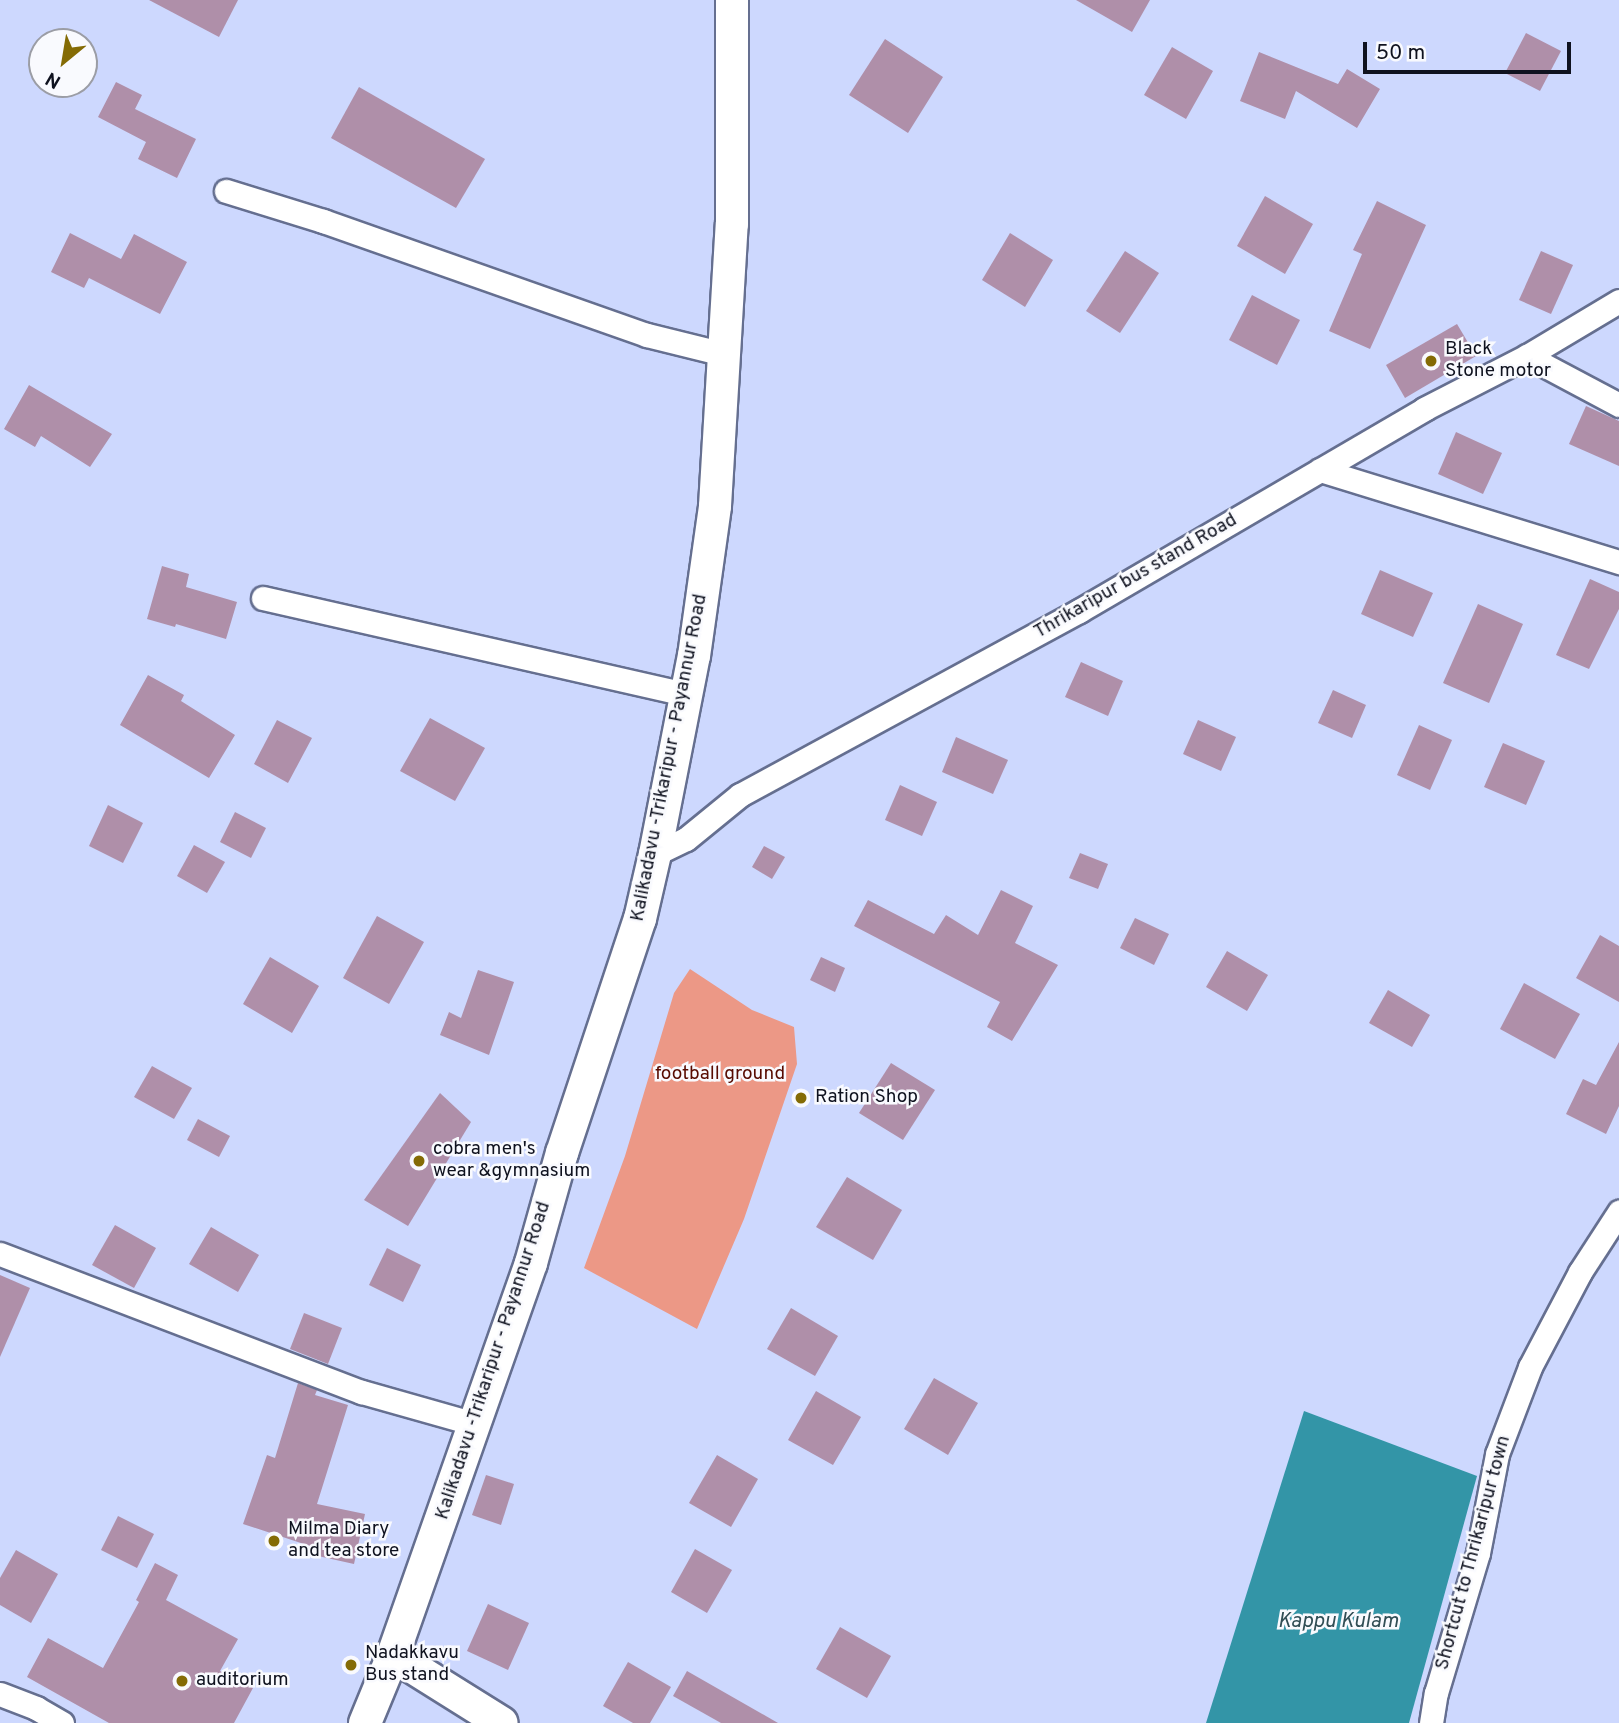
<!DOCTYPE html>
<html>
<head>
<meta charset="utf-8">
<style>
	body { margin:0 }
	#map { position:relative; width:1619px; height:1723px; overflow:hidden; background:#cdd8fe; font-family:Overpass,sans-serif }
	div>[style] { position:absolute }
	[style*='--x'] { left:calc(var(--x)*1px); top:calc(var(--y)*1px); width:calc(var(--w)*1px); rotate:calc(var(--a)*1deg) }
	.green>* { inset:0; background:#ec9886 }
	.water>* { inset:0; background:#3395a7 }
	.building>* { inset:0; background:#af8fa9 }
	.roads { filter:drop-shadow(2px 0 #656f90) drop-shadow(-2px 0 #656f90) drop-shadow(0 2px #656f90) drop-shadow(0 -2px #656f90) }
	.minor>* { height:23px; margin:-11.5px; padding:0 11.5px; transform-origin:11.5px; border-radius:11.5px; background:#fff }
	.secondary>* { height:32px; margin:-16px; padding:0 16px; transform-origin:16px; border-radius:16px; background:#fff }
	.dots>* { width:19px; height:19px; translate:-50% -50%; box-sizing:border-box; border:4px solid #f9fafe; border-radius:50% }
	span { translate:-50% -50%; white-space:nowrap; text-align:center; line-height:1.15; -webkit-text-stroke:5px #f9fafe; paint-order:stroke }
	.poi-label { font-size:19px; color:#0f121f }
	.left { translate:0 -50%; text-align:left }
	.street-label { font-size:19px; color:#0f121f }
	.park-label { font-size:19px; color:#580b01 }
	.water-label { font-size:21px; color:#314e55; font-style:italic }
	.north { position:absolute; left:28px; top:28px; width:70px; height:70px; box-sizing:border-box; background:#f9fafe; border:2px solid #9b9da5; border-radius:50%; rotate:210deg; font-size:19px; font-weight:700; line-height:28px; text-align:center; color:#0f121f }
	.north::after { content:''; display:block; margin:auto; width:24px; height:32px; background:#846b05; clip-path:polygon(50% 0,100% 100%,50% 72%,0 100%) }
	.scale { position:absolute; left:1363px; top:42px; width:208px; height:32px; box-sizing:border-box; border:4px solid #0f121f; border-top:0; padding-left:9px; font-size:21px; line-height:24px; white-space:nowrap; color:#0f121f; -webkit-text-stroke:5px #f9fafe; paint-order:stroke }
</style>
</head>
<body>
<div id="map">
	<div class="green">
		<i style="clip-path:polygon(690px 969px,752px 1010px,794px 1027px,797px 1064px,744px 1219px,697px 1329px,584px 1268px,625px 1156px,674px 993px)"></i>
	</div>
	<div class="water">
		<i style="clip-path:polygon(1304px 1411px,1477px 1476px,1409px 1723px,1206px 1723px)"></i>
	</div>
	<div class="building">
		<i style="clip-path:polygon(149px 0,238px 0,219px 37px)"></i>
		<i style="clip-path:polygon(1076px 0,1150px 0,1132px 32px)"></i>
		<i style="clip-path:polygon(1526px 33px,1561px 51px,1540px 91px,1505px 73px)"></i>
		<i style="clip-path:polygon(885px 39px,943px 77px,908px 133px,849px 95px)"></i>
		<i style="clip-path:polygon(1172px 47px,1213px 71px,1186px 119px,1144px 95px)"></i>
		<i style="clip-path:polygon(1259px 52px,1338px 84px,1347px 69px,1380px 89px,1357px 128px,1296px 91px,1285px 119px,1240px 101px)"></i>
		<i style="clip-path:polygon(116px 82px,142px 95px,135px 109px,196px 139px,177px 178px,138px 159px,146px 142px,98px 117px)"></i>
		<i style="clip-path:polygon(359px 87px,485px 159px,456px 208px,331px 138px)"></i>
		<i style="clip-path:polygon(1265px 196px,1313px 224px,1285px 274px,1237px 246px)"></i>
		<i style="clip-path:polygon(1377px 201px,1426px 225px,1370px 349px,1329px 331px,1362px 254px,1353px 250px)"></i>
		<i style="clip-path:polygon(70px 233px,121px 259px,134px 234px,187px 262px,160px 314px,89px 278px,84px 288px,51px 272px)"></i>
		<i style="clip-path:polygon(1010px 233px,1053px 260px,1025px 307px,982px 280px)"></i>
		<i style="clip-path:polygon(1125px 251px,1159px 273px,1120px 333px,1086px 311px)"></i>
		<i style="clip-path:polygon(1541px 251px,1573px 265px,1551px 314px,1519px 300px)"></i>
		<i style="clip-path:polygon(1252px 295px,1300px 320px,1277px 365px,1229px 340px)"></i>
		<i style="clip-path:polygon(1457px 324px,1476px 356px,1405px 398px,1386px 365px)"></i>
		<i style="clip-path:polygon(29px 385px,112px 434px,90px 467px,41px 436px,35px 447px,4px 429px)"></i>
		<i style="clip-path:polygon(1586px 406px,1619px 421px,1619px 466px,1569px 444px)"></i>
		<i style="clip-path:polygon(1456px 432px,1502px 453px,1483px 494px,1438px 474px)"></i>
		<i style="clip-path:polygon(162px 566px,189px 574px,186px 587px,237px 602px,226px 639px,176px 624px,175px 627px,147px 619px)"></i>
		<i style="clip-path:polygon(1380px 570px,1433px 593px,1413px 637px,1361px 614px)"></i>
		<i style="clip-path:polygon(1590px 579px,1619px 592px,1619px 609px,1589px 669px,1556px 655px)"></i>
		<i style="clip-path:polygon(1478px 604px,1523px 624px,1489px 703px,1443px 683px)"></i>
		<i style="clip-path:polygon(1081px 662px,1123px 681px,1108px 716px,1065px 697px)"></i>
		<i style="clip-path:polygon(148px 675px,184px 695px,181px 701px,235px 735px,209px 778px,120px 725px)"></i>
		<i style="clip-path:polygon(1333px 690px,1366px 705px,1352px 738px,1318px 723px)"></i>
		<i style="clip-path:polygon(430px 718px,485px 748px,455px 801px,400px 771px)"></i>
		<i style="clip-path:polygon(277px 720px,312px 738px,288px 783px,254px 764px)"></i>
		<i style="clip-path:polygon(1198px 720px,1236px 737px,1221px 771px,1183px 754px)"></i>
		<i style="clip-path:polygon(1419px 725px,1452px 740px,1430px 790px,1397px 775px)"></i>
		<i style="clip-path:polygon(956px 737px,1008px 760px,993px 794px,942px 772px)"></i>
		<i style="clip-path:polygon(1503px 743px,1545px 761px,1526px 805px,1484px 787px)"></i>
		<i style="clip-path:polygon(900px 785px,937px 802px,922px 836px,885px 820px)"></i>
		<i style="clip-path:polygon(108px 805px,143px 823px,123px 863px,89px 846px)"></i>
		<i style="clip-path:polygon(235px 812px,266px 828px,251px 858px,220px 842px)"></i>
		<i style="clip-path:polygon(194px 845px,225px 862px,207px 893px,177px 876px)"></i>
		<i style="clip-path:polygon(764px 846px,785px 857px,772px 879px,752px 867px)"></i>
		<i style="clip-path:polygon(1080px 853px,1108px 864px,1098px 889px,1069px 878px)"></i>
		<i style="clip-path:polygon(1001px 890px,1033px 906px,1015px 943px,1058px 965px,1012px 1041px,987px 1027px,1000px 1002px,854px 926px,868px 900px,934px 934px,946px 915px,978px 935px)"></i>
		<i style="clip-path:polygon(377px 916px,424px 942px,389px 1004px,343px 978px)"></i>
		<i style="clip-path:polygon(1135px 918px,1169px 934px,1154px 965px,1120px 948px)"></i>
		<i style="clip-path:polygon(1600px 935px,1619px 946px,1619px 1002px,1576px 978px)"></i>
		<i style="clip-path:polygon(1227px 951px,1268px 975px,1247px 1011px,1206px 987px)"></i>
		<i style="clip-path:polygon(270px 957px,319px 986px,292px 1033px,243px 1004px)"></i>
		<i style="clip-path:polygon(821px 957px,845px 968px,835px 992px,810px 980px)"></i>
		<i style="clip-path:polygon(478px 970px,514px 982px,489px 1055px,440px 1035px,449px 1012px,461px 1018px)"></i>
		<i style="clip-path:polygon(1524px 983px,1580px 1014px,1555px 1059px,1500px 1029px)"></i>
		<i style="clip-path:polygon(1388px 990px,1430px 1015px,1412px 1047px,1369px 1023px)"></i>
		<i style="clip-path:polygon(1619px 1042px,1619px 1106px,1606px 1134px,1566px 1114px,1583px 1079px,1596px 1085px)"></i>
		<i style="clip-path:polygon(891px 1063px,935px 1090px,903px 1140px,859px 1113px)"></i>
		<i style="clip-path:polygon(152px 1066px,192px 1088px,174px 1119px,134px 1097px)"></i>
		<i style="clip-path:polygon(440px 1093px,471px 1122px,408px 1226px,364px 1200px)"></i>
		<i style="clip-path:polygon(198px 1119px,230px 1136px,219px 1157px,187px 1140px)"></i>
		<i style="clip-path:polygon(847px 1177px,902px 1210px,873px 1260px,816px 1227px)"></i>
		<i style="clip-path:polygon(115px 1225px,156px 1248px,134px 1288px,92px 1265px)"></i>
		<i style="clip-path:polygon(211px 1227px,259px 1255px,238px 1292px,189px 1264px)"></i>
		<i style="clip-path:polygon(387px 1248px,421px 1265px,403px 1302px,369px 1285px)"></i>
		<i style="clip-path:polygon(0 1275px,30px 1288px,0 1357px)"></i>
		<i style="clip-path:polygon(791px 1308px,838px 1336px,815px 1376px,767px 1349px)"></i>
		<i style="clip-path:polygon(304px 1313px,342px 1328px,328px 1364px,290px 1349px)"></i>
		<i style="clip-path:polygon(934px 1378px,978px 1403px,948px 1455px,904px 1429px)"></i>
		<i style="clip-path:polygon(298px 1383px,317px 1390px,315px 1395px,348px 1405px,317px 1504px,365px 1514px,354px 1564px,318px 1556px,319px 1549px,243px 1524px,267px 1455px,275px 1458px)"></i>
		<i style="clip-path:polygon(816px 1391px,861px 1417px,833px 1465px,788px 1440px)"></i>
		<i style="clip-path:polygon(717px 1455px,758px 1479px,731px 1527px,689px 1503px)"></i>
		<i style="clip-path:polygon(486px 1475px,514px 1484px,501px 1525px,472px 1515px)"></i>
		<i style="clip-path:polygon(118px 1516px,154px 1534px,137px 1568px,101px 1550px)"></i>
		<i style="clip-path:polygon(695px 1549px,732px 1570px,707px 1613px,671px 1592px)"></i>
		<i style="clip-path:polygon(16px 1550px,58px 1574px,31px 1623px,0 1605px,0 1578px)"></i>
		<i style="clip-path:polygon(155px 1563px,178px 1575px,166px 1600px,238px 1639px,220px 1671px,253px 1688px,234px 1723px,109px 1723px,27px 1677px,48px 1638px,103px 1668px,139px 1602px,136px 1600px)"></i>
		<i style="clip-path:polygon(488px 1604px,529px 1623px,508px 1670px,467px 1651px)"></i>
		<i style="clip-path:polygon(840px 1627px,891px 1656px,867px 1698px,816px 1669px)"></i>
		<i style="clip-path:polygon(628px 1662px,671px 1687px,650px 1723px,633px 1723px,603px 1706px)"></i>
		<i style="clip-path:polygon(687px 1671px,778px 1723px,721px 1723px,673px 1696px)"></i>
	</div>
	<div class="roads">
		<div class="minor">
			<i style="--x:226;--y:191;--w:102;--a:17.2"></i>
			<i style="--x:323;--y:221;--w:343;--a:19.4"></i>
			<i style="--x:647;--y:335;--w:79;--a:13.9"></i>
			<i style="--x:1527;--y:356;--w:104;--a:28"></i>
			<i style="--x:1320;--y:470;--w:313;--a:17.1"></i>
			<i style="--x:263;--y:598;--w:435;--a:12.8"></i>
			<i style="--x:655;--y:854;--w:34;--a:-26"></i>
			<i style="--x:686;--y:839;--w:70;--a:-39.2"></i>
			<i style="--x:740;--y:795;--w:386;--a:-28.5"></i>
			<i style="--x:1079;--y:611;--w:400;--a:-30.3"></i>
			<i style="--x:1424;--y:409;--w:116;--a:-27.2"></i>
			<i style="--x:1527;--y:356;--w:107;--a:-30.9"></i>
			<i style="--x:0;--y:1254;--w:387;--a:20.9"></i>
			<i style="--x:362;--y:1392;--w:117;--a:15.8"></i>
			<i style="--x:0;--y:1694;--w:39;--a:21"></i>
			<i style="--x:36;--y:1708;--w:30;--a:30"></i>
			<i style="--x:1431;--y:1723;--w:30;--a:-81"></i>
			<i style="--x:1436;--y:1693;--w:146;--a:-73.3"></i>
			<i style="--x:1478;--y:1553;--w:101;--a:-79.1"></i>
			<i style="--x:1497;--y:1454;--w:93;--a:-69.2"></i>
			<i style="--x:1530;--y:1367;--w:107;--a:-62.2"></i>
			<i style="--x:1580;--y:1272;--w:72;--a:-57"></i>
		</div>
		<div class="secondary">
			<i style="--x:393;--y:1655;--w:128;--a:32"></i>
			<i style="--x:365;--y:1723;--w:74;--a:-67.6"></i>
			<i style="--x:393;--y:1655;--w:416;--a:-70.6"></i>
			<i style="--x:531;--y:1263;--w:114;--a:-74.3"></i>
			<i style="--x:562;--y:1153;--w:247;--a:-71.6"></i>
			<i style="--x:640;--y:919;--w:67;--a:-77"></i>
			<i style="--x:655;--y:854;--w:202;--a:-78.9"></i>
			<i style="--x:694;--y:656;--w:151;--a:-82"></i>
			<i style="--x:715;--y:506;--w:283;--a:-86.6"></i>
			<i style="--x:732;--y:224;--w:224;--a:-90"></i>
		</div>
	</div>
	<div class="dots">
		<i style="left:1431px;top:361px;background:#846b05"></i>
		<i style="left:801px;top:1098px;background:#846b05"></i>
		<i style="left:419px;top:1161px;background:#846b05"></i>
		<i style="left:274px;top:1541px;background:#846b05"></i>
		<i style="left:351px;top:1665px;background:#846b05"></i>
		<i style="left:182px;top:1681px;background:#846b05"></i>
	</div>
	<div class="poi-label">
		<span class="left" style="left:1445px;top:361px">Black<br>Stone motor</span>
		<span class="left" style="left:815px;top:1098px">Ration Shop</span>
		<span class="left" style="left:433px;top:1161px">cobra men's<br>wear &amp;gymnasium</span>
		<span class="left" style="left:288px;top:1541px">Milma Diary<br>and tea store</span>
		<span class="left" style="left:365px;top:1665px">Nadakkavu<br>Bus stand</span>
		<span class="left" style="left:196px;top:1681px">auditorium</span>
	</div>
	<div class="street-label">
		<span style="left:1136px;top:577px;rotate:-30deg">Thrikaripur bus stand Road</span>
		<span style="left:670px;top:758px;rotate:-79deg">Kalikadavu -Trikaripur - Payannur Road</span>
		<span style="left:494px;top:1361px;rotate:-72deg">Kalikadavu -Trikaripur - Payannur Road</span>
		<span style="left:1474px;top:1553px;rotate:-75deg">Shortcut to Thrikaripur town</span>
	</div>
	<div class="park-label">
		<span style="left:720px;top:1075px">football ground</span>
	</div>
	<div class="water-label">
		<span style="left:1338px;top:1622px">Kappu Kulam</span>
	</div>
	<div class="north">N</div>
	<div class="scale">50 m</div>
</div>
</body>
</html>
